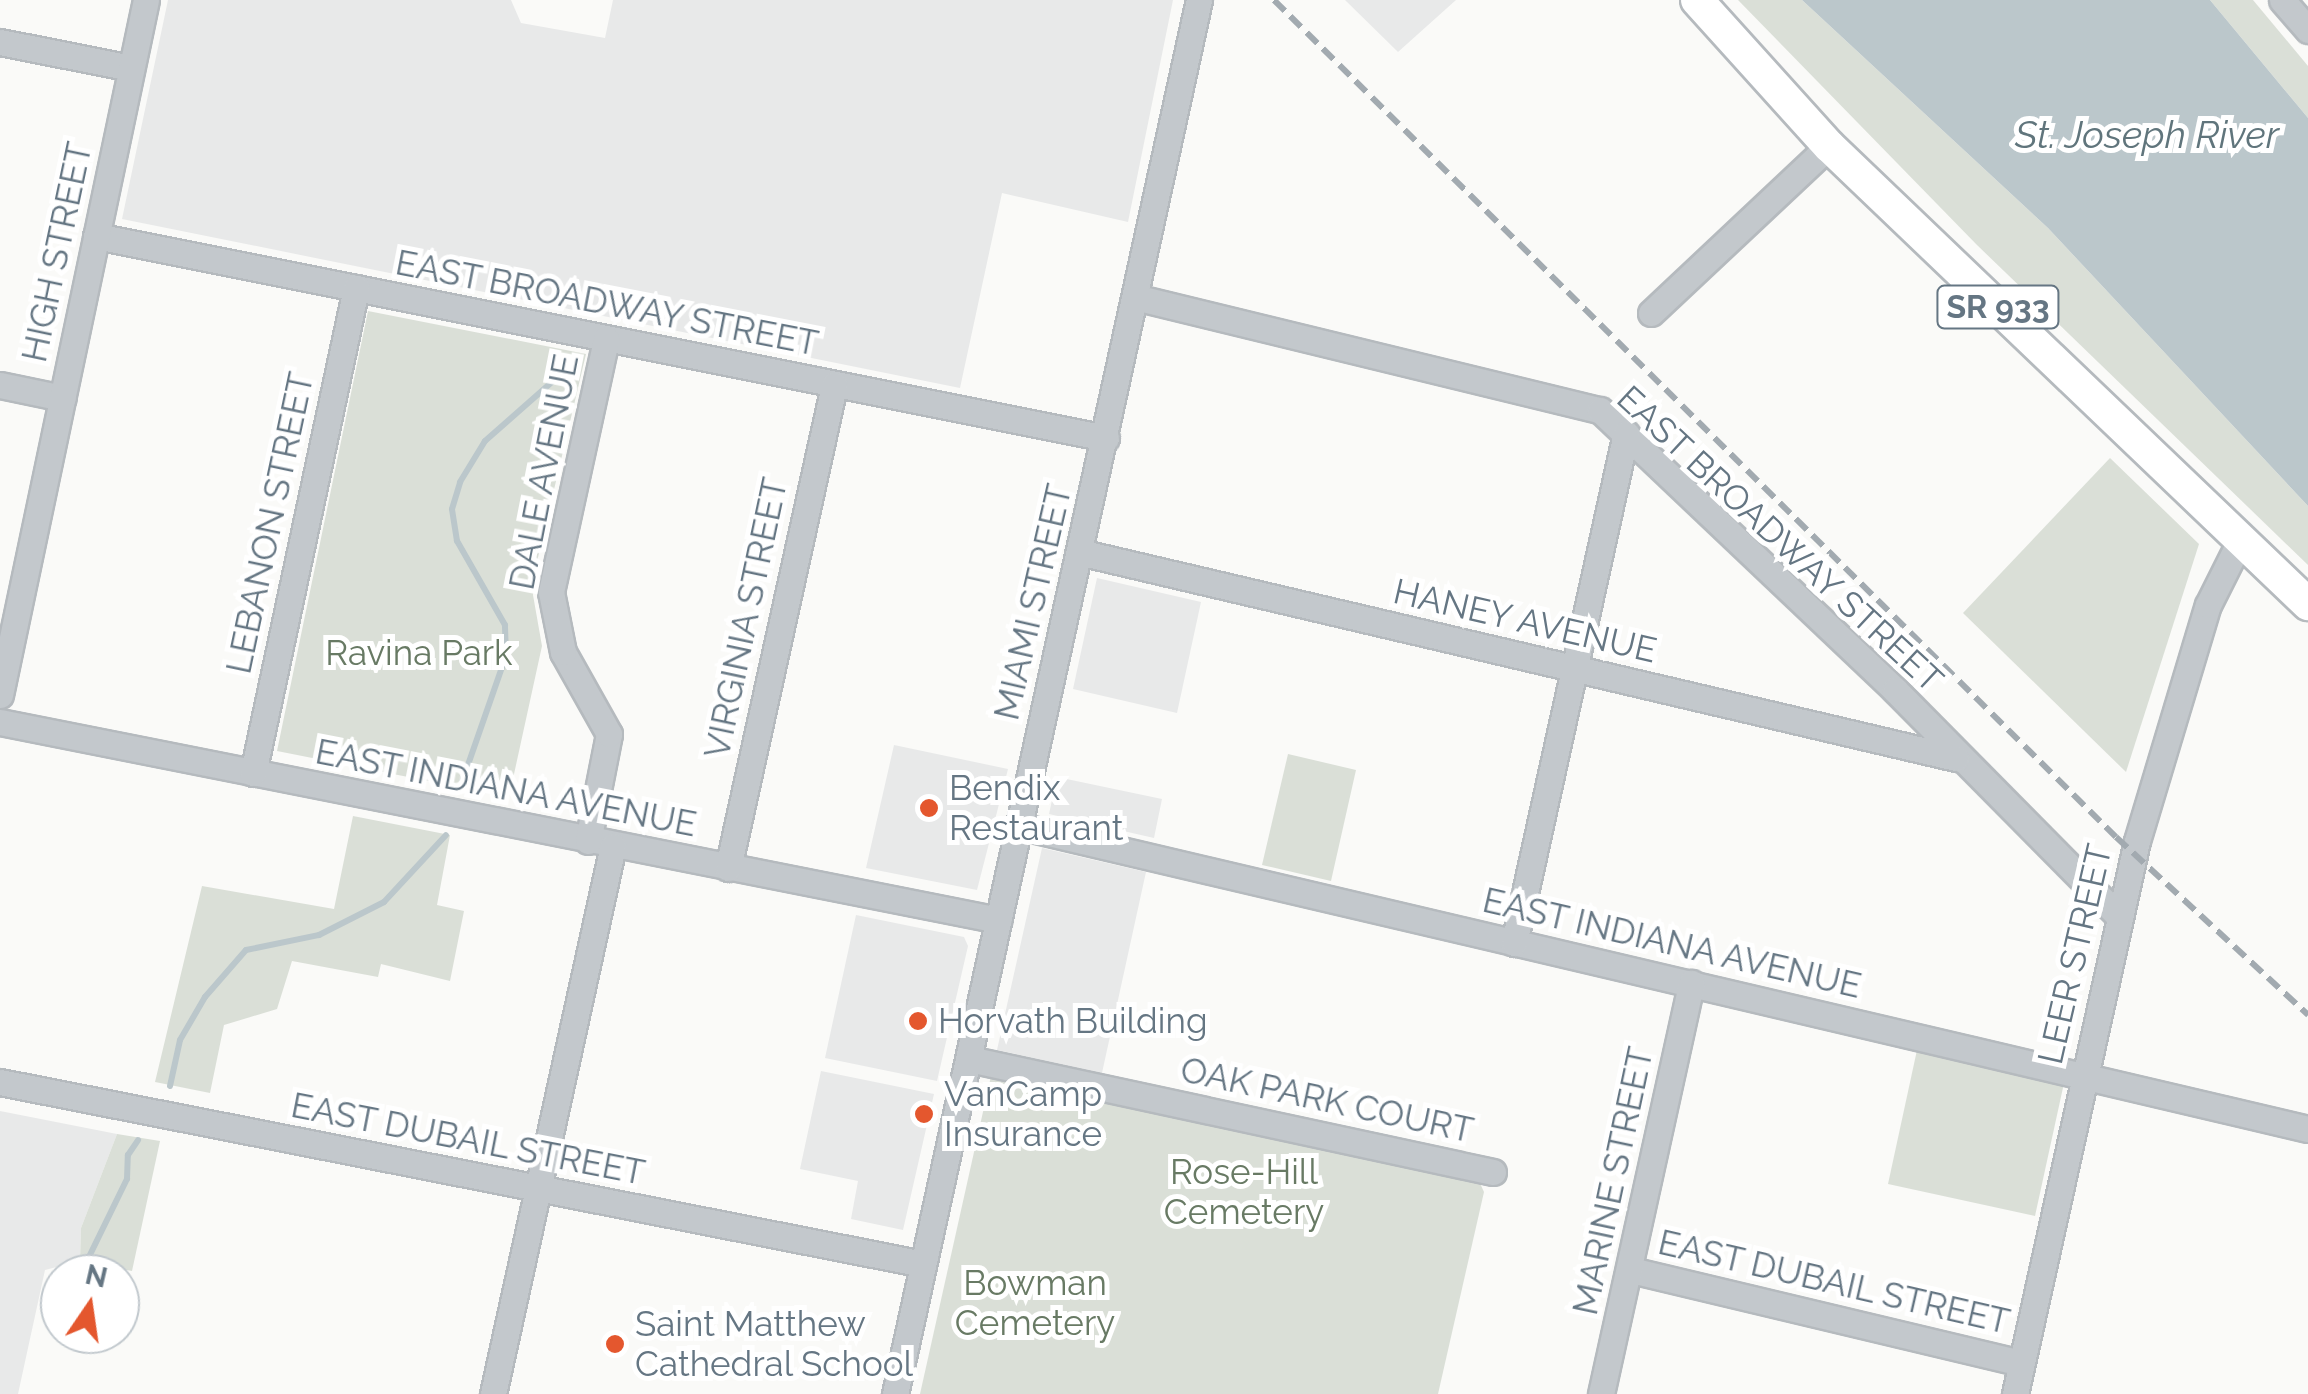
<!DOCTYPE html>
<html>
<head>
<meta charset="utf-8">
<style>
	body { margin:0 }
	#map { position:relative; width:2308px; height:1394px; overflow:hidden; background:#fafaf8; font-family:Raleway,sans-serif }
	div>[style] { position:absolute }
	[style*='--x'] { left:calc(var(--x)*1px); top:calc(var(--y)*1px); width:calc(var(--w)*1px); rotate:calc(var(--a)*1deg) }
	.built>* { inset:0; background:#e8e9e9 }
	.green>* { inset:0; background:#dadfd7 }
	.water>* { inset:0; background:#bbc7cb }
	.stream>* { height:6px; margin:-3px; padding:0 3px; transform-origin:3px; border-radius:3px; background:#bbc7cb }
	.roads { filter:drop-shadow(2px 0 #b5babe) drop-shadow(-2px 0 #b5babe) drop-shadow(0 2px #b5babe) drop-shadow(0 -2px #b5babe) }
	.minor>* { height:25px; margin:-12.5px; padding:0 12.5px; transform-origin:12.5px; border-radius:12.5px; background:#c3c8cc }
	.major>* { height:32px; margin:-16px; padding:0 16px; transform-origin:16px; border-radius:16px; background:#fff }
	.rail>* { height:6px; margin-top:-3px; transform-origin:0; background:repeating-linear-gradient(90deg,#a2aab0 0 15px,transparent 0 23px) }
	.dots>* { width:28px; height:28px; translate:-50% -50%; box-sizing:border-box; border:5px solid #fff; border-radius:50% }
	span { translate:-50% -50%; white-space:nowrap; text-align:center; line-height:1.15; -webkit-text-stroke:10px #fff; paint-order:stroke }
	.shield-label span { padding:2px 8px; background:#fff; border:2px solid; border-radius:8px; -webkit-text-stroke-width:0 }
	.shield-label { font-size:32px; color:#657683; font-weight:700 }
	.street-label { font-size:35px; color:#657683 }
	.park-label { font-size:35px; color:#687a64 }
	.poi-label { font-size:35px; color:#657683 }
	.left { translate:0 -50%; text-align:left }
	.water-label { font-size:38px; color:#60757c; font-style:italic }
	.north { position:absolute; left:40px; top:1254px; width:100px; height:100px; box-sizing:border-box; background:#fff; border:2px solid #c1c8cd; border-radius:50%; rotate:13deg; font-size:28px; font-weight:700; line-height:40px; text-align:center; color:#657683 }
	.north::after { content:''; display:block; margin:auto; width:35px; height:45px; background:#e4572e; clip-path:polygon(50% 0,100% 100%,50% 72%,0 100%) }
</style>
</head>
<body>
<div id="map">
	<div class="built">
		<i style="clip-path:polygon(168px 0,511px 0,521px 23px,605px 38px,613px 0,1173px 0,1128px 222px,1002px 193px,960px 388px,122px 219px)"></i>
		<i style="clip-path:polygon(1345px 0,1456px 0,1398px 52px)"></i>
		<i style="clip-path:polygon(1097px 578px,1201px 602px,1177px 713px,1073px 689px)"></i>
		<i style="clip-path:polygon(894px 745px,1008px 769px,977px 890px,866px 868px)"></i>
		<i style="clip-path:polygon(1057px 777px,1162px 799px,1154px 838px,1049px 814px)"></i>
		<i style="clip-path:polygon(1042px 848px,1146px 872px,1102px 1073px,997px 1050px)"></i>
		<i style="clip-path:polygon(856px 915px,964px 937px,968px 946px,937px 1081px,825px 1058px)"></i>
		<i style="clip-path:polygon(821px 1071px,934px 1094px,903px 1230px,851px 1219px,858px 1181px,800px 1169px)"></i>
		<i style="clip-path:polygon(0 1111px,117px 1134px,81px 1228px,80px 1261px,45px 1270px,18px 1394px,0 1394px)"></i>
	</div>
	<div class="green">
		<i style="clip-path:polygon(1738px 0,1802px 0,2048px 228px,2308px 506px,2308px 565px,1977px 245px)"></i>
		<i style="clip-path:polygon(2210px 0,2253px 0,2308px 66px,2308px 118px)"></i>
		<i style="clip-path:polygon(368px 311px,586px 354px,536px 566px,533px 595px,542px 646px,509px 797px,277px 751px)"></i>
		<i style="clip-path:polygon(2110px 458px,2199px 544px,2126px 772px,1963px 613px)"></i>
		<i style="clip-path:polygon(1288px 754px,1356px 770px,1331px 881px,1262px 865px)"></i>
		<i style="clip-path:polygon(353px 816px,450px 835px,437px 905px,464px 911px,450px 981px,381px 964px,378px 977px,292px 961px,277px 1009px,224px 1025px,210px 1093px,155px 1082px,202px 886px,334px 909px)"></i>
		<i style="clip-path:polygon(1917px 1050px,2064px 1083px,2035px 1216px,1888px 1184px)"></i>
		<i style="clip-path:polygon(991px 1076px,1479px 1181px,1484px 1192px,1438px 1394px,920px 1394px)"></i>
		<i style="clip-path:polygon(117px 1134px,160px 1141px,132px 1271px,80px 1261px,81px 1228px)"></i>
	</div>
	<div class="water">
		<i style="clip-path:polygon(1802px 0,2210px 0,2308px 118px,2308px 506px,2048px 228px)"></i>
	</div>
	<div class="stream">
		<i style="--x:462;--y:782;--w:133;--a:-70.8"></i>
		<i style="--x:506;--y:656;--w:31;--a:-92"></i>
		<i style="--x:505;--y:625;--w:97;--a:-119.7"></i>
		<i style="--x:457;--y:541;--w:32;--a:-99"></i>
		<i style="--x:452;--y:509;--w:28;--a:-73"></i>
		<i style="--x:460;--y:482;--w:48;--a:-58.6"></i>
		<i style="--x:485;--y:441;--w:124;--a:-41.4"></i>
		<i style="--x:170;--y:1086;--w:47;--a:-77.7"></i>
		<i style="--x:180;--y:1040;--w:50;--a:-59.8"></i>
		<i style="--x:205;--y:997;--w:62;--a:-48.9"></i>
		<i style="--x:246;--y:950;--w:75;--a:-11.6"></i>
		<i style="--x:319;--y:935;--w:73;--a:-26.9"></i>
		<i style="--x:384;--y:902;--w:91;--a:-47.2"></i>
		<i style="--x:85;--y:1265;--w:96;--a:-64"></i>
		<i style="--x:127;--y:1179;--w:24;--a:-88"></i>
		<i style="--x:128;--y:1155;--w:18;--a:-56"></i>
	</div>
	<div class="roads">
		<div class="minor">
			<i style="--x:2282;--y:0;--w:40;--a:49"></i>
			<i style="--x:0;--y:42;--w:134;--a:11.2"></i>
			<i style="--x:96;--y:236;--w:1030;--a:11.31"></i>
			<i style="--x:1135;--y:297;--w:479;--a:13.7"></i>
			<i style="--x:1600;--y:410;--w:407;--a:43.5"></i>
			<i style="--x:1895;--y:690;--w:318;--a:45.3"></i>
			<i style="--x:1651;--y:313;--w:244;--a:-43.2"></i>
			<i style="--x:0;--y:385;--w:64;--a:11.7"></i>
			<i style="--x:1079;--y:552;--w:901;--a:13.22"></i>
			<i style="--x:0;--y:695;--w:710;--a:-78.14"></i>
			<i style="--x:0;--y:722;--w:1018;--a:11.21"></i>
			<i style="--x:253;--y:773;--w:496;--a:-78"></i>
			<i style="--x:1019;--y:826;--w:1324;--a:13.23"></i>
			<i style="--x:588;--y:841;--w:109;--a:-78.9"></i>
			<i style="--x:609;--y:734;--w:94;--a:-119.3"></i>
			<i style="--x:563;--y:652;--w:61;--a:-101.3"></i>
			<i style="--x:551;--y:592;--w:259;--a:-77.7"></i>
			<i style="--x:728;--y:868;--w:495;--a:-77.6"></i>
			<i style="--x:1514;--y:943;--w:522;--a:-77.61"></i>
			<i style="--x:969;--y:1059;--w:536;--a:12.17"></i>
			<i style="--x:0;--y:1082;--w:941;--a:11.15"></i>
			<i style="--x:1631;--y:1270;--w:401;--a:13.4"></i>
			<i style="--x:493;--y:1394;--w:561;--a:-77.65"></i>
			<i style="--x:895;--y:1394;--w:1427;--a:-77.7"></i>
			<i style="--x:1601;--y:1394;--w:421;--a:-77.6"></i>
			<i style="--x:2015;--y:1394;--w:566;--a:-77.56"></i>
			<i style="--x:2137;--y:841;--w:246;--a:-73.3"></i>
			<i style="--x:2208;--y:605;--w:72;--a:-63.4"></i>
		</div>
		<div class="major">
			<i style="--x:1697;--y:0;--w:197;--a:47.9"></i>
			<i style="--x:1829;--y:146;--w:663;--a:43.72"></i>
		</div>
	</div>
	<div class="rail">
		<i style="--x:1274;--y:0;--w:1187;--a:44.83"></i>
		<i style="--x:2116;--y:837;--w:262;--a:42.8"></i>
	</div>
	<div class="dots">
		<i style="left:929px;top:808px;background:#e4572e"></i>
		<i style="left:918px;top:1021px;background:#e4572e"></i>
		<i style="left:924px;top:1114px;background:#e4572e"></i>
		<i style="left:615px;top:1344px;background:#e4572e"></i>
	</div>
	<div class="shield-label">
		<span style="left:1998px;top:307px">SR 933</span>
	</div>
	<div class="street-label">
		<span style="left:57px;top:252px;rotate:-78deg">HIGH STREET</span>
		<span style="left:607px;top:303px;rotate:11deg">EAST BROADWAY STREET</span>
		<span style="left:544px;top:472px;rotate:-79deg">DALE AVENUE</span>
		<span style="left:270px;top:523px;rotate:-78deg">LEBANON STREET</span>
		<span style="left:1780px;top:539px;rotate:43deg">EAST BROADWAY STREET</span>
		<span style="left:1033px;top:602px;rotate:-77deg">MIAMI STREET</span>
		<span style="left:746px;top:618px;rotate:-78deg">VIRGINIA STREET</span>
		<span style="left:1525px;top:621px;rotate:13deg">HANEY AVENUE</span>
		<span style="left:506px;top:788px;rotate:11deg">EAST INDIANA AVENUE</span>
		<span style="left:1672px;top:943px;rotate:13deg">EAST INDIANA AVENUE</span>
		<span style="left:2075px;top:954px;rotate:-77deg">LEER STREET</span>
		<span style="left:1327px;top:1100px;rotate:12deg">OAK PARK COURT</span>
		<span style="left:468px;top:1139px;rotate:11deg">EAST DUBAIL STREET</span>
		<span style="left:1613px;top:1181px;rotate:-78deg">MARINE STREET</span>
		<span style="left:1834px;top:1282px;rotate:13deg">EAST DUBAIL STREET</span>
	</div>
	<div class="park-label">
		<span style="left:419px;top:653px">Ravina Park</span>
		<span style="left:1244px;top:1192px">Rose-Hill<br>Cemetery</span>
		<span style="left:1035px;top:1303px">Bowman<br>Cemetery</span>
	</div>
	<div class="poi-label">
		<span class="left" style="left:949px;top:808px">Bendix<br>Restaurant</span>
		<span class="left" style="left:938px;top:1021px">Horvath Building</span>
		<span class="left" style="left:944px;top:1114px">VanCamp<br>Insurance</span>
		<span class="left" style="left:635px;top:1344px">Saint Matthew<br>Cathedral School</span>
	</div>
	<div class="water-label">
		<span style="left:2147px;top:135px">St. Joseph River</span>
	</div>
	<div class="north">N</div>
</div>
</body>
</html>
